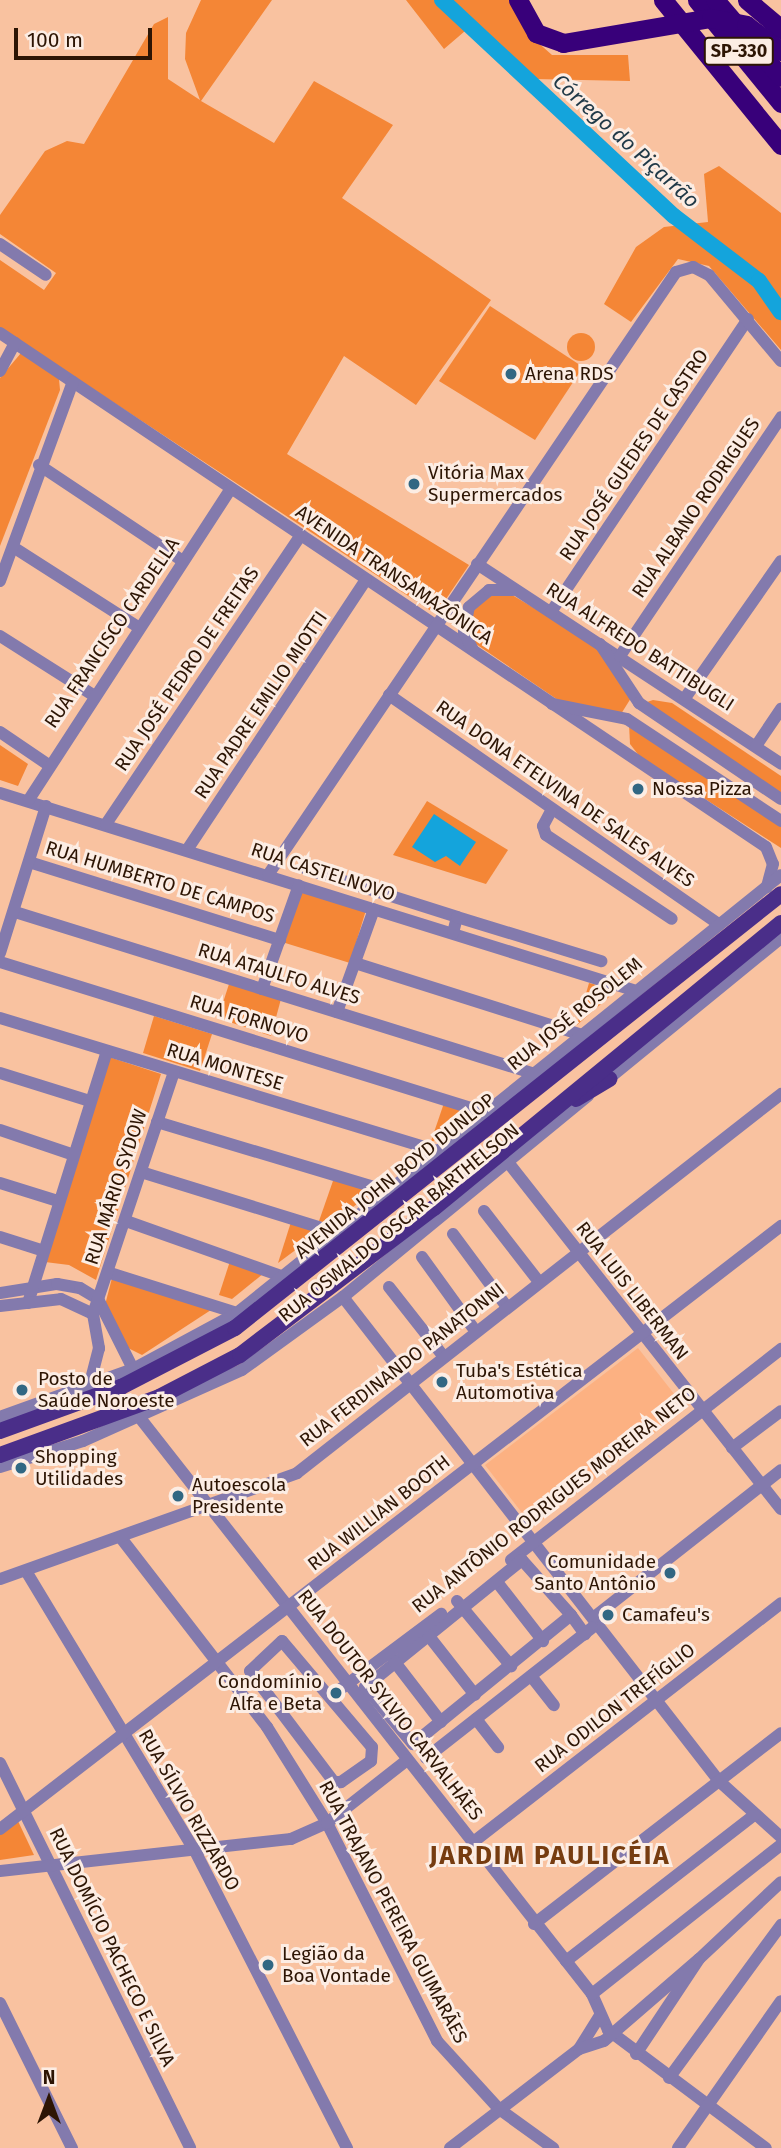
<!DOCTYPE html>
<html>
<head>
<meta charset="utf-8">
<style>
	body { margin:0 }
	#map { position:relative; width:781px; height:2148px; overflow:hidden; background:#f9c2a0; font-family:"Fira Sans",sans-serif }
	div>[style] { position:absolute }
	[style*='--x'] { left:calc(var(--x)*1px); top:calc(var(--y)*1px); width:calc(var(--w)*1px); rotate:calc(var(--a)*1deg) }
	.built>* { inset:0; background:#fcb182 }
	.green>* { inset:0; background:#f48636 }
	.round { border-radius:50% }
	.water>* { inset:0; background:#14a4dc }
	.river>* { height:16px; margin:-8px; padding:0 8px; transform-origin:8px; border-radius:8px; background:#14a4dc }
	.minor>* { height:12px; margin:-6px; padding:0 6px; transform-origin:6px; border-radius:6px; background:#837aad }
	.major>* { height:16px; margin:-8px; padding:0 8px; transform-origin:8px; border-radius:8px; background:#4a2e89 }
	.highway>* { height:19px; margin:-9.5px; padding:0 9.5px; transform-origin:9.5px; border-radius:9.5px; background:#38007a }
	.highway-bridge>* { height:19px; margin:-9.5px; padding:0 9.5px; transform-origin:9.5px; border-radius:9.5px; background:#38007a }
	.dots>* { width:19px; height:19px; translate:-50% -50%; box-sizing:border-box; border:4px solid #fcede4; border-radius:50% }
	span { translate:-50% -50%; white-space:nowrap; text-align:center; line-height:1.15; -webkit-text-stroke:6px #fcede4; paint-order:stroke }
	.shield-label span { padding:2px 5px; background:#fcede4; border:2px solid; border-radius:5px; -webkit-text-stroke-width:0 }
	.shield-label { font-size:18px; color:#2d1504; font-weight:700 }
	.poi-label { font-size:19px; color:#2d1504 }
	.left { translate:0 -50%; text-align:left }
	.right { translate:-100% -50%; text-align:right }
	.street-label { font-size:19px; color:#2d1504 }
	.water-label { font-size:21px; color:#213a48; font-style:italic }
	.district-label { font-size:26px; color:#763c10; font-weight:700; letter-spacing:2px }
	.north { position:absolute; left:14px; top:2064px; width:70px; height:70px; -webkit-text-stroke:5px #fcede4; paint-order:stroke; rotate:0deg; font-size:19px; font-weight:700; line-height:28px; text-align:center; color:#2d1504 }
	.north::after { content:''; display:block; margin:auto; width:24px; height:32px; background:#2d1504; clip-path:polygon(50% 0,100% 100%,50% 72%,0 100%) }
	.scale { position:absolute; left:14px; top:28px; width:138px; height:32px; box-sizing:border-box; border:4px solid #2d1504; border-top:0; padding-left:9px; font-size:21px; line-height:24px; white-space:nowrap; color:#2d1504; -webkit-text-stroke:5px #fcede4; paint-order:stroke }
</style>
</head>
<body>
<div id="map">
	<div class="built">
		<i style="clip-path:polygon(638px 1348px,686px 1409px,533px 1527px,485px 1465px)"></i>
	</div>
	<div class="green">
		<i style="clip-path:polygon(201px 0,272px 0,201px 101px,274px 143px,314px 81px,393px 125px,342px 198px,491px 300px,416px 405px,344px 356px,287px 454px,469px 565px,442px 605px,431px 611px,0 328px,0 260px,44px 290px,56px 273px,0 234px,0 215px,45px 151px,67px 141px,84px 144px,154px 24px,168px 17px,168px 79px,200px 100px,185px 59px,186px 33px)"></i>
		<i style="clip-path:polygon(406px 0,511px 0,525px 31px,552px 55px,628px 55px,630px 81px,534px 79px,472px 25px,444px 49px)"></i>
		<i style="clip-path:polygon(719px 166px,781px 213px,781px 350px,709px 266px,678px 259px,631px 322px,604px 304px,636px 247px,664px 227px,708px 222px,704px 174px)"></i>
		<i style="clip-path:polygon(490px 306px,583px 367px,535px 440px,439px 381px)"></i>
		<i class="round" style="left:567px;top:333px;width:28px;height:28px"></i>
		<i style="clip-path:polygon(21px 353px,59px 379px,60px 390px,0 546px,0 378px)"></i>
		<i style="clip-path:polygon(504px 590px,598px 646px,631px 698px,621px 714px,558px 700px,470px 640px,467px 619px,479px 599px)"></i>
		<i style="clip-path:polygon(653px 700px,672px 703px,781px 776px,781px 796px,644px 703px)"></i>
		<i style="clip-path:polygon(629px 724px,781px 825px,781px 848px,640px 757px,630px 744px)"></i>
		<i style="clip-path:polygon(0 745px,28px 764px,18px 786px,0 780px)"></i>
		<i style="clip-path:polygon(427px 801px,508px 850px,486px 884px,393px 855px)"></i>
		<i style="clip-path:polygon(298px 889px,366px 910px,350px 963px,282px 942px)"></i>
		<i style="clip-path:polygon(589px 983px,617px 990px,577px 1025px)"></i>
		<i style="clip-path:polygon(229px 984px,281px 999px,271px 1036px,218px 1018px)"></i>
		<i style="clip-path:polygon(154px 1016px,212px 1034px,200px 1071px,143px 1053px)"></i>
		<i style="clip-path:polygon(106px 1056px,161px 1074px,96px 1280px,69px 1265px,45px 1262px)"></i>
		<i style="clip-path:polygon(444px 1103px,471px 1110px,430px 1144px)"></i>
		<i style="clip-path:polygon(334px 1178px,376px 1190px,330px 1224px,319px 1221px)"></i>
		<i style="clip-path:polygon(291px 1222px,321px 1231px,278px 1263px)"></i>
		<i style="clip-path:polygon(231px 1258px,269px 1269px,232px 1299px,219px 1295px)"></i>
		<i style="clip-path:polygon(112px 1278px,214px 1308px,142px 1355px,122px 1345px,105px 1305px)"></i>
		<i style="clip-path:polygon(18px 1821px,34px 1855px,0 1860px,0 1834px)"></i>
	</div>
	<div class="water">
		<i style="clip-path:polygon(434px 814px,476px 842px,460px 866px,446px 856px,435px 862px,412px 847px)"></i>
	</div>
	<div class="river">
		<i style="--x:442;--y:0;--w:317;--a:43"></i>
		<i style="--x:674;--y:216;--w:107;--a:37.4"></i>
		<i style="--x:759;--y:281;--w:38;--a:55"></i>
	</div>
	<div class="minor">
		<i style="--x:0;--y:244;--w:55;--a:34"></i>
		<i style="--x:0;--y:333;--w:922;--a:33.86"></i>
		<i style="--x:766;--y:847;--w:18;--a:68"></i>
		<i style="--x:773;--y:864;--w:24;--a:105"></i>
		<i style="--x:0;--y:371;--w:32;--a:-62"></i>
		<i style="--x:39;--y:465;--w:173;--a:33.7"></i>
		<i style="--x:13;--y:547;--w:148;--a:32.6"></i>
		<i style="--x:477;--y:564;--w:364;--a:33.3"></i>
		<i style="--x:0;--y:581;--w:212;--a:-69.9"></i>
		<i style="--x:551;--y:612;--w:353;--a:-56.1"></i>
		<i style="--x:0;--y:636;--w:110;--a:32.4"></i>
		<i style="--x:600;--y:644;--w:71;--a:56.5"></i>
		<i style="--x:639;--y:703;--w:171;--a:34.1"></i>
		<i style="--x:473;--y:650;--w:20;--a:-117"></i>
		<i style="--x:464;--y:632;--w:25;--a:-79"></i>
		<i style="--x:469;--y:607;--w:26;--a:-40"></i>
		<i style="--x:489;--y:590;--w:24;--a:0"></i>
		<i style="--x:620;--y:656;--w:288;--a:-56"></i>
		<i style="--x:389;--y:695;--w:402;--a:34.8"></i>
		<i style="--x:685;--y:698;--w:167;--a:-55"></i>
		<i style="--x:552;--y:704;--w:76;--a:11.3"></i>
		<i style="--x:627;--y:719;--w:185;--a:33.5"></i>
		<i style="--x:0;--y:732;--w:57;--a:34.2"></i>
		<i style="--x:756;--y:746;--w:45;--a:-56"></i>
		<i style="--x:0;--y:793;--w:663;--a:17.29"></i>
		<i style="--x:28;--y:801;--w:372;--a:-57"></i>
		<i style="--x:551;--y:811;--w:17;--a:118"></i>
		<i style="--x:543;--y:826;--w:9;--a:72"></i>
		<i style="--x:546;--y:835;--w:151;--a:33.7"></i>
		<i style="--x:106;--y:824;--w:349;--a:-56"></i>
		<i style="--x:187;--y:850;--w:324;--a:-56.5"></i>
		<i style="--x:29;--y:862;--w:263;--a:17.3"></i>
		<i style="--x:306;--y:869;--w:158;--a:17.6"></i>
		<i style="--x:268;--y:875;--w:728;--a:-55.92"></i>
		<i style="--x:676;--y:272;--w:18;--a:-16"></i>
		<i style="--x:693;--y:267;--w:18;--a:27"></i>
		<i style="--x:709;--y:275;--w:112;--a:50.1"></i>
		<i style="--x:15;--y:912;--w:541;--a:17.3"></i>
		<i style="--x:453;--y:933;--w:16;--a:-76"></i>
		<i style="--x:457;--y:917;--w:151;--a:17"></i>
		<i style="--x:0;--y:953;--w:154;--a:-72.6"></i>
		<i style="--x:0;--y:962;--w:510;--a:17.23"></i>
		<i style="--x:355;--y:963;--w:235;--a:17.6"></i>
		<i style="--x:262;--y:989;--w:110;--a:-70.4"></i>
		<i style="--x:337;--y:1012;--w:109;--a:-70.2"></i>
		<i style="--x:0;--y:1018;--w:460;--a:16.9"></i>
		<i style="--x:0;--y:1073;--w:94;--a:17.3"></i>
		<i style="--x:602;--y:1084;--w:231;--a:-39.2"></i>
		<i style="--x:157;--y:1122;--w:244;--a:16.7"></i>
		<i style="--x:0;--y:1130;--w:75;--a:18.7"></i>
		<i style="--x:507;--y:1161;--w:443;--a:51.8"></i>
		<i style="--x:141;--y:1172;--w:206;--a:17.2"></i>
		<i style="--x:0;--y:1183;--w:58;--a:17.2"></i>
		<i style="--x:484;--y:1211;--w:90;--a:52.2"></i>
		<i style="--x:126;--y:1221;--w:168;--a:19.5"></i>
		<i style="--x:453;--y:1234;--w:91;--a:53.5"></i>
		<i style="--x:0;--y:1237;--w:43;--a:17.6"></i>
		<i style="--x:422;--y:1257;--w:92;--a:54.2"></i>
		<i style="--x:110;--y:1273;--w:133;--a:17.5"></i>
		<i style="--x:389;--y:1287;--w:89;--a:51.8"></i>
		<i style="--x:0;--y:1293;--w:58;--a:-9"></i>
		<i style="--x:57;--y:1284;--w:23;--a:10"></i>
		<i style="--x:80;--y:1288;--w:21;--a:31"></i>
		<i style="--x:98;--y:1299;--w:78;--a:63.4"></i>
		<i style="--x:343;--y:1297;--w:613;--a:52.16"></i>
		<i style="--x:719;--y:1781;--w:84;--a:42.1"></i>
		<i style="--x:28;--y:1303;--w:264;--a:-72.6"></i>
		<i style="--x:0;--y:1306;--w:61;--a:-6.5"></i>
		<i style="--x:61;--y:1299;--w:35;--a:25"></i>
		<i style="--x:93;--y:1314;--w:35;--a:80"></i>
		<i style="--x:99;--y:1348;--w:40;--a:104.4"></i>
		<i style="--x:93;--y:1314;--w:255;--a:-71.5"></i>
		<i style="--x:0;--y:1417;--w:141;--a:-19.8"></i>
		<i style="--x:133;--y:1369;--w:118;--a:-28.3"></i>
		<i style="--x:237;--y:1313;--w:698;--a:-38.84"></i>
		<i style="--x:140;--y:1418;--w:732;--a:51.88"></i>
		<i style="--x:592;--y:1994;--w:39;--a:66"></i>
		<i style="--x:608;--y:2030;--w:197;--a:36.8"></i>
		<i style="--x:732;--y:1448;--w:61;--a:-37.1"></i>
		<i style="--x:0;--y:1467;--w:87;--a:-17.4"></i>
		<i style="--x:83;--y:1441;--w:174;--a:-24.1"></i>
		<i style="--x:242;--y:1370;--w:125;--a:-35.9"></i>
		<i style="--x:343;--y:1297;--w:317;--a:-39.4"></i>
		<i style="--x:121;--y:1538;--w:239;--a:52.3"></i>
		<i style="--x:267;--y:1727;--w:113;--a:58"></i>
		<i style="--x:327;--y:1823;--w:244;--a:63.2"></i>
		<i style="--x:437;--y:2041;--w:92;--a:47.6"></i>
		<i style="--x:499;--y:2109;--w:67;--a:35.8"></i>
		<i style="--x:511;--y:1560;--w:343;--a:-38"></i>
		<i style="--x:26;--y:1571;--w:325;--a:58.9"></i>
		<i style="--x:194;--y:1849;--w:336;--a:62.9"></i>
		<i style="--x:0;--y:1579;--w:315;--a:-19.6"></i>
		<i style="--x:297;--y:1473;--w:615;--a:-38.06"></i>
		<i style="--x:497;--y:1582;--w:75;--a:52.1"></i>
		<i style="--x:457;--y:1601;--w:85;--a:50.3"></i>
		<i style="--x:571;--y:1615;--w:74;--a:-131.7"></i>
		<i style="--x:522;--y:1560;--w:202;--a:141"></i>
		<i style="--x:365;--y:1687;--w:75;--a:49.9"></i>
		<i style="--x:413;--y:1744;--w:204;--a:-39.2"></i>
		<i style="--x:571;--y:1615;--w:24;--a:54"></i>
		<i style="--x:593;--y:1618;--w:239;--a:-38.2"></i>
		<i style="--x:428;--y:1635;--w:76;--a:51.9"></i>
		<i style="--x:282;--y:1641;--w:139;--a:49.7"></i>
		<i style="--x:372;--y:1747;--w:14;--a:94"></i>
		<i style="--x:371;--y:1761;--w:37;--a:145"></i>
		<i style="--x:341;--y:1782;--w:7;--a:180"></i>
		<i style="--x:334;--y:1782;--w:139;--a:-127.1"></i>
		<i style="--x:250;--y:1671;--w:44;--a:-43.2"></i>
		<i style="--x:394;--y:1661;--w:77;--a:52.4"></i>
		<i style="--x:531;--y:1676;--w:37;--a:52"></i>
		<i style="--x:338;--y:1691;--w:129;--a:-36.8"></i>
		<i style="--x:476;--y:1719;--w:36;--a:52"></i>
		<i style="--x:426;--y:1758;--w:211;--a:-38.1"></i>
		<i style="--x:0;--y:1763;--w:429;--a:63.7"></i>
		<i style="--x:0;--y:1829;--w:987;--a:-37.67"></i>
		<i style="--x:472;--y:1843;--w:391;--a:-37.8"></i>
		<i style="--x:0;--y:1871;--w:293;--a:-6.3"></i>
		<i style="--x:291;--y:1839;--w:39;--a:-24"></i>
		<i style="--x:327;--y:1823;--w:102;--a:-38.2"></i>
		<i style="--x:534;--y:1924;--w:312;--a:-37.7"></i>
		<i style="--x:566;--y:1961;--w:238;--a:-37.8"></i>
		<i style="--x:592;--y:1994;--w:241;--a:-38.3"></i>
		<i style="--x:0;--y:2003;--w:162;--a:63.6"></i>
		<i style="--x:579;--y:2049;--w:38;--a:-58"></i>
		<i style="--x:636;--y:2054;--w:114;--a:-56.4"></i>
		<i style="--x:699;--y:1959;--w:112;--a:-43.2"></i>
		<i style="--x:669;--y:2078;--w:190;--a:-53.8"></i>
		<i style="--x:450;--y:2148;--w:163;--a:-37.5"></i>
		<i style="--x:579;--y:2049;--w:26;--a:-18"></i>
		<i style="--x:604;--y:2041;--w:125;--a:-40.8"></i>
		<i style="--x:678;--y:2148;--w:179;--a:-55"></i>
	</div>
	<div class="major">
		<i style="--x:576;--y:1099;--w:39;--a:-31"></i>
		<i style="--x:0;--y:1431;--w:129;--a:-20"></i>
		<i style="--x:121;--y:1387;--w:128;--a:-27.4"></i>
		<i style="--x:235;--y:1328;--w:697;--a:-38.48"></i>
		<i style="--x:0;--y:1455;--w:169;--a:-20"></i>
		<i style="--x:159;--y:1397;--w:91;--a:-27.4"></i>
		<i style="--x:240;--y:1355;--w:243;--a:-37.2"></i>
		<i style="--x:434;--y:1208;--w:449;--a:-39.4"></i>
	</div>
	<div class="highway">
		<i style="--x:663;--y:0;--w:187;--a:50.9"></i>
		<i style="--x:697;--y:0;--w:133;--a:50.8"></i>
		<i style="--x:715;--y:0;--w:101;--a:49.4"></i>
		<i style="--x:747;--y:0;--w:45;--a:40.5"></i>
	</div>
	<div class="highway-bridge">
		<i style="--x:518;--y:0;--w:38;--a:61"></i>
		<i style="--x:536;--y:33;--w:29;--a:20"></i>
		<i style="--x:563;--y:43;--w:150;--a:-9.6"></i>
		<i style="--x:711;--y:18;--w:36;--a:11"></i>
		<i style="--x:746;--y:25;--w:44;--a:36.6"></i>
	</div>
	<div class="dots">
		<i style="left:511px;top:374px;background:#316783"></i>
		<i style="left:414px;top:484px;background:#316783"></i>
		<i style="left:638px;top:789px;background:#316783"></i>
		<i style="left:442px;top:1382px;background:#316783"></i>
		<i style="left:22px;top:1390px;background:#316783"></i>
		<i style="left:21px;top:1468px;background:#316783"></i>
		<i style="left:178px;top:1496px;background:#316783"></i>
		<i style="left:670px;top:1573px;background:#316783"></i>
		<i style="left:608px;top:1615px;background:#316783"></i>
		<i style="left:336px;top:1693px;background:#316783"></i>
		<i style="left:268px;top:1965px;background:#316783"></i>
	</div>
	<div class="shield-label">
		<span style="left:739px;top:51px">SP-330</span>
	</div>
	<div class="poi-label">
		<span class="left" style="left:525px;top:374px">Arena RDS</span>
		<span class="left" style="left:428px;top:484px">Vitória Max<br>Supermercados</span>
		<span class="left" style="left:652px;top:789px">Nossa Pizza</span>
		<span class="left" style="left:456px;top:1382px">Tuba's Estética<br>Automotiva</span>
		<span class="left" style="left:38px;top:1390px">Posto de<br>Saúde Noroeste</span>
		<span class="left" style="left:35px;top:1468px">Shopping<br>Utilidades</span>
		<span class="left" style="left:192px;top:1496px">Autoescola<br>Presidente</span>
		<span class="right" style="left:656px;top:1573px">Comunidade<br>Santo Antônio</span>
		<span class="left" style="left:622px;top:1615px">Camafeu's</span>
		<span class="right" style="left:322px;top:1693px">Condomínio<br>Alfa e Beta</span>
		<span class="left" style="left:282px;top:1965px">Legião da<br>Boa Vontade</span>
	</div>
	<div class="street-label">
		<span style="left:634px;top:455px;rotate:-56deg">RUA JOSÉ GUEDES DE CASTRO</span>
		<span style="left:696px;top:508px;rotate:-56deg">RUA ALBANO RODRIGUES</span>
		<span style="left:394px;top:575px;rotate:34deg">AVENIDA TRANSAMAZÔNICA</span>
		<span style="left:112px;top:633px;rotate:-56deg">RUA FRANCISCO CARDELLA</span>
		<span style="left:640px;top:647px;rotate:33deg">RUA ALFREDO BATTIBUGLI</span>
		<span style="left:187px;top:669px;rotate:-56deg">RUA JOSÉ PEDRO DE FREITAS</span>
		<span style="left:261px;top:705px;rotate:-56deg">RUA PADRE EMILIO MIOTTI</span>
		<span style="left:565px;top:794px;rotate:35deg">RUA DONA ETELVINA DE SALES ALVES</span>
		<span style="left:323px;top:872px;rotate:18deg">RUA CASTELNOVO</span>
		<span style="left:160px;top:882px;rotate:17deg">RUA HUMBERTO DE CAMPOS</span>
		<span style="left:279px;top:974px;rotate:17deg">RUA ATAULFO ALVES</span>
		<span style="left:575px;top:1014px;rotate:-39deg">RUA JOSÉ ROSOLEM</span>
		<span style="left:249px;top:1019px;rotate:17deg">RUA FORNOVO</span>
		<span style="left:225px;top:1067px;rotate:17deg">RUA MONTESE</span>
		<span style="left:395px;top:1176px;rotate:-39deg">AVENIDA JOHN BOYD DUNLOP</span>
		<span style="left:116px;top:1187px;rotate:-72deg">RUA MÁRIO SYDOW</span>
		<span style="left:399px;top:1223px;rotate:-39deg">RUA OSWALDO OSCAR BARTHELSON</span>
		<span style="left:632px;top:1291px;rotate:52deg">RUA LUIS LIBERMAN</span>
		<span style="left:402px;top:1365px;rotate:-38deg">RUA FERDINANDO PANATONNI</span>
		<span style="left:554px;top:1500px;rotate:-38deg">RUA ANTÔNIO RODRIGUES MOREIRA NETO</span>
		<span style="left:379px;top:1513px;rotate:-38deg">RUA WILLIAN BOOTH</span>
		<span style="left:390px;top:1705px;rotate:52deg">RUA DOUTOR SYLVIO CARVALHÃES</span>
		<span style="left:615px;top:1708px;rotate:-38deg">RUA ODILON TREFÍGLIO</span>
		<span style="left:189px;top:1810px;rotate:60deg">RUA SÍLVIO RIZZARDO</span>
		<span style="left:393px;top:1912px;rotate:62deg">RUA TRAJANO PEREIRA GUIMARÃES</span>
		<span style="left:112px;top:1947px;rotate:64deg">RUA DOMÍCIO PACHECO E SILVA</span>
	</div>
	<div class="water-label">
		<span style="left:626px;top:141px;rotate:42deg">Córrego do Piçarrão</span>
	</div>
	<div class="district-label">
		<span style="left:550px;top:1856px">JARDIM PAULICÉIA</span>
	</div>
	<div class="north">N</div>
	<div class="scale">100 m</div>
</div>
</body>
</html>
